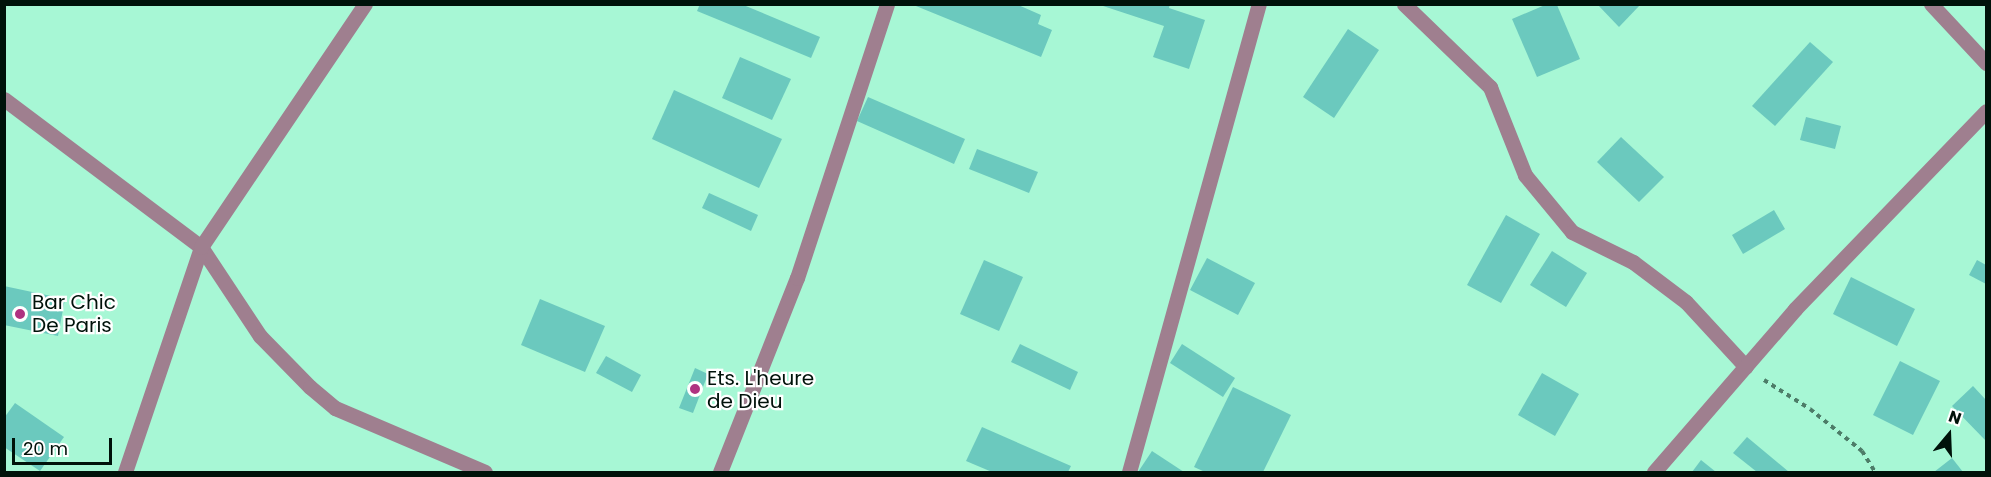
<!DOCTYPE html>
<html>
<head>
<meta charset="utf-8">
<style>
	body { margin:0 }
	#map { position:relative; width:1991px; height:477px; overflow:hidden; background:#a7f7d5; font-family:Poppins,sans-serif }
	div>[style] { position:absolute }
	[style*='--x'] { left:calc(var(--x)*1px); top:calc(var(--y)*1px); width:calc(var(--w)*1px); rotate:calc(var(--a)*1deg) }
	.building>* { inset:0; background:#6bc9be }
	.path>* { height:4px; margin-top:-2px; transform-origin:0; background:repeating-linear-gradient(90deg,#4d7c68 0 4.5px,transparent 0 9px) }
	.minor>* { height:15px; margin:-7.5px; padding:0 7.5px; transform-origin:7.5px; border-radius:7.5px; background:#9f7f8f }
	.dots>* { width:16px; height:16px; translate:-50% -50%; box-sizing:border-box; border:3px solid #fff; border-radius:50% }
	span { translate:-50% -50%; white-space:nowrap; text-align:center; line-height:1.15; -webkit-text-stroke:4.5px #fff; paint-order:stroke }
	.poi-label { font-size:20px; color:#00120a }
	.left { translate:0 -50%; text-align:left }
	.frame { position:absolute; inset:0; border:6px solid #00120a; pointer-events:none }
	.north { position:absolute; left:1919px; top:405px; width:60px; height:60px; -webkit-text-stroke:4px #fff; paint-order:stroke; rotate:19deg; font-size:16px; font-weight:700; line-height:24px; text-align:center; color:#00120a }
	.north::after { content:''; display:block; margin:auto; width:21px; height:27px; background:#00120a; clip-path:polygon(50% 0,100% 100%,50% 72%,0 100%) }
	.scale { position:absolute; left:12px; top:438px; width:100px; height:27px; box-sizing:border-box; border:3px solid #00120a; border-top:0; padding-left:8px; font-size:18px; line-height:21px; white-space:nowrap; color:#00120a; -webkit-text-stroke:4px #fff; paint-order:stroke }
</style>
</head>
<body>
<div id="map">
	<div class="building">
		<i style="clip-path:polygon(700px 4px,741px 4px,820px 37px,811px 58px,697px 11px)"></i>
		<i style="clip-path:polygon(911px 4px,1016px 4px,1041px 15px,1038px 24px,1052px 30px,1041px 57px)"></i>
		<i style="clip-path:polygon(1170px 4px,1169px 8px,1205px 20px,1189px 69px,1153px 57px,1164px 26px,1100px 5px)"></i>
		<i style="clip-path:polygon(1597px 4px,1641px 4px,1619px 27px)"></i>
		<i style="clip-path:polygon(1545px 5px,1557px 5px,1580px 59px,1537px 77px,1512px 19px)"></i>
		<i style="clip-path:polygon(1348px 29px,1379px 50px,1334px 118px,1303px 97px)"></i>
		<i style="clip-path:polygon(1810px 42px,1833px 62px,1775px 126px,1752px 106px)"></i>
		<i style="clip-path:polygon(740px 57px,791px 79px,772px 120px,722px 98px)"></i>
		<i style="clip-path:polygon(674px 90px,782px 139px,759px 188px,652px 139px)"></i>
		<i style="clip-path:polygon(868px 97px,965px 139px,954px 164px,857px 121px)"></i>
		<i style="clip-path:polygon(1806px 117px,1841px 126px,1835px 149px,1800px 140px)"></i>
		<i style="clip-path:polygon(1621px 137px,1664px 177px,1639px 202px,1597px 162px)"></i>
		<i style="clip-path:polygon(977px 149px,1038px 172px,1029px 193px,969px 169px)"></i>
		<i style="clip-path:polygon(709px 193px,758px 215px,751px 231px,702px 208px)"></i>
		<i style="clip-path:polygon(1774px 210px,1785px 229px,1743px 254px,1732px 235px)"></i>
		<i style="clip-path:polygon(1506px 215px,1540px 234px,1501px 303px,1467px 285px)"></i>
		<i style="clip-path:polygon(1552px 251px,1587px 273px,1566px 307px,1530px 285px)"></i>
		<i style="clip-path:polygon(1207px 258px,1255px 283px,1238px 315px,1190px 290px)"></i>
		<i style="clip-path:polygon(984px 260px,1023px 277px,999px 331px,960px 314px)"></i>
		<i style="clip-path:polygon(1977px 260px,1986px 265px,1986px 284px,1969px 275px)"></i>
		<i style="clip-path:polygon(1851px 277px,1915px 309px,1897px 346px,1833px 314px)"></i>
		<i style="clip-path:polygon(4px 286px,65px 299px,58px 336px,4px 325px)"></i>
		<i style="clip-path:polygon(540px 299px,605px 326px,585px 372px,521px 345px)"></i>
		<i style="clip-path:polygon(1020px 344px,1078px 372px,1070px 390px,1011px 362px)"></i>
		<i style="clip-path:polygon(1182px 344px,1235px 378px,1223px 397px,1170px 363px)"></i>
		<i style="clip-path:polygon(606px 356px,641px 375px,632px 392px,596px 373px)"></i>
		<i style="clip-path:polygon(1900px 361px,1940px 381px,1913px 435px,1873px 415px)"></i>
		<i style="clip-path:polygon(695px 368px,708px 374px,693px 413px,679px 408px)"></i>
		<i style="clip-path:polygon(1542px 373px,1579px 394px,1555px 436px,1518px 415px)"></i>
		<i style="clip-path:polygon(1973px 386px,1986px 400px,1986px 441px,1952px 406px)"></i>
		<i style="clip-path:polygon(1233px 387px,1291px 415px,1263px 472px,1205px 472px,1194px 467px)"></i>
		<i style="clip-path:polygon(15px 403px,64px 437px,40px 471px,4px 447px,4px 418px)"></i>
		<i style="clip-path:polygon(982px 427px,1071px 466px,1068px 472px,992px 472px,966px 461px)"></i>
		<i style="clip-path:polygon(1747px 437px,1789px 472px,1757px 472px,1733px 453px)"></i>
		<i style="clip-path:polygon(1152px 451px,1184px 472px,1138px 472px)"></i>
		<i style="clip-path:polygon(1952px 458px,1963px 472px,1934px 472px)"></i>
		<i style="clip-path:polygon(1701px 460px,1716px 472px,1692px 472px)"></i>
	</div>
	<div class="path">
		<i style="--x:1764;--y:380;--w:54;--a:32.2"></i>
		<i style="--x:1810;--y:409;--w:67;--a:38.9"></i>
		<i style="--x:1862;--y:451;--w:25;--a:58"></i>
	</div>
	<div class="minor">
		<i style="--x:1404;--y:4;--w:120;--a:44"></i>
		<i style="--x:1490;--y:87;--w:95;--a:68.3"></i>
		<i style="--x:1525;--y:175;--w:74;--a:50.5"></i>
		<i style="--x:1572;--y:232;--w:68;--a:26.2"></i>
		<i style="--x:1633;--y:262;--w:66;--a:37"></i>
		<i style="--x:1686;--y:302;--w:88;--a:47.3"></i>
		<i style="--x:1931;--y:4;--w:81;--a:47"></i>
		<i style="--x:4;--y:99;--w:246;--a:36.9"></i>
		<i style="--x:201;--y:247;--w:107;--a:56.5"></i>
		<i style="--x:260;--y:336;--w:71;--a:45.6"></i>
		<i style="--x:310;--y:387;--w:33;--a:40"></i>
		<i style="--x:335;--y:408;--w:163;--a:23.1"></i>
		<i style="--x:125;--y:472;--w:237;--a:-71.3"></i>
		<i style="--x:201;--y:247;--w:293;--a:-56"></i>
		<i style="--x:720;--y:472;--w:209;--a:-68.4"></i>
		<i style="--x:797;--y:278;--w:288;--a:-71.8"></i>
		<i style="--x:1129;--y:472;--w:486;--a:-74.5"></i>
		<i style="--x:1654;--y:472;--w:216;--a:-49.1"></i>
		<i style="--x:1795;--y:309;--w:275;--a:-46"></i>
	</div>
	<div class="dots">
		<i style="left:20px;top:314px;background:#af3281"></i>
		<i style="left:695px;top:389px;background:#af3281"></i>
	</div>
	<div class="poi-label">
		<span class="left" style="left:32px;top:314px">Bar Chic<br>De Paris</span>
		<span class="left" style="left:707px;top:390px">Ets. L'heure<br>de Dieu</span>
	</div>
	<div class="frame"></div>
	<div class="north">N</div>
	<div class="scale">20 m</div>
</div>
</body>
</html>
